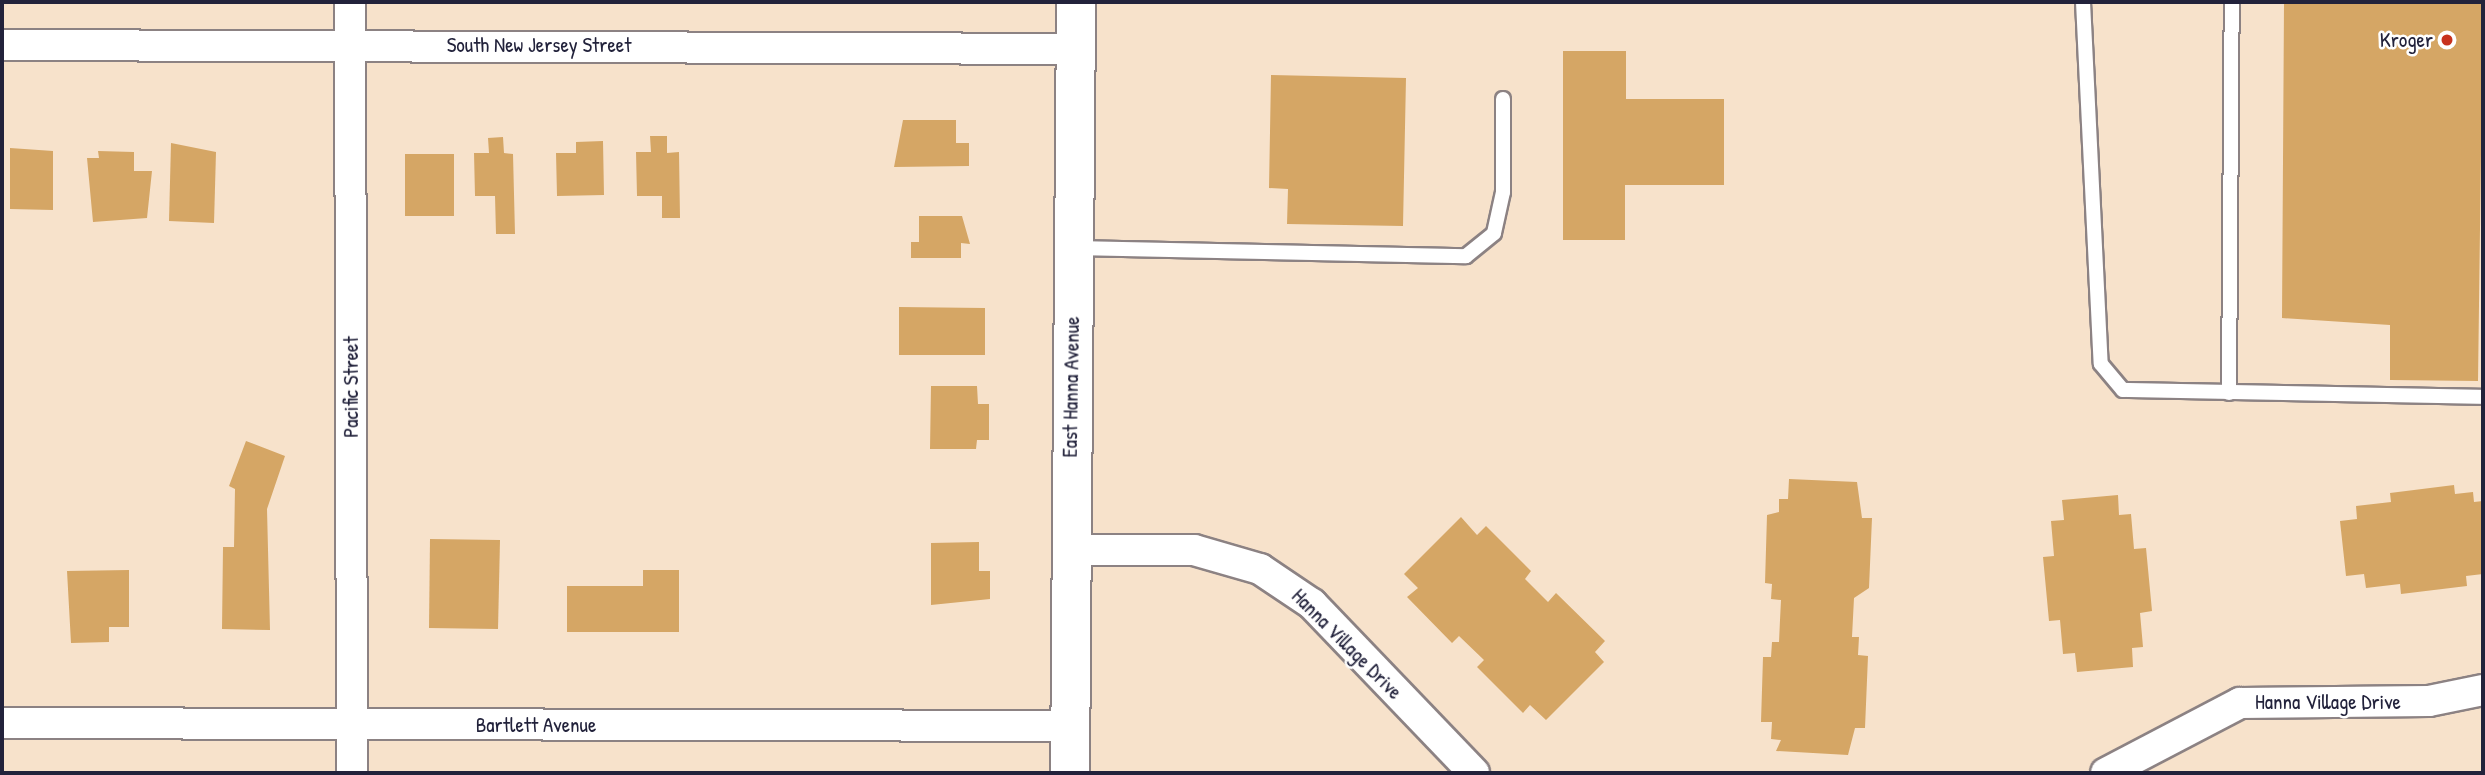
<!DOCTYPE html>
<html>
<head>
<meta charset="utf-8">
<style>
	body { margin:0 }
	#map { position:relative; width:2485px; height:775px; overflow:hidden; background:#f7e2cb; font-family:"Patrick Hand",sans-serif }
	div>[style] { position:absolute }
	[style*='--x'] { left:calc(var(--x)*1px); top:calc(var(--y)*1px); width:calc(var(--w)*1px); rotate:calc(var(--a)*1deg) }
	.building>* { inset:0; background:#d5a665 }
	.roads { filter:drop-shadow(2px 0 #8c8283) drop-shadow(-2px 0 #8c8283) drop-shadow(0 2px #8c8283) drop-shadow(0 -2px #8c8283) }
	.lane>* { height:14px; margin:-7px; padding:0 7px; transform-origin:7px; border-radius:7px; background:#fff }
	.street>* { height:30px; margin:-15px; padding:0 15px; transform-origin:15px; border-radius:15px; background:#fff }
	.secondary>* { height:38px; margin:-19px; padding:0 19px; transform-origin:19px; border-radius:19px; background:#fff }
	.dots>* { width:19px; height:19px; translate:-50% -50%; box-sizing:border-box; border:4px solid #fff; border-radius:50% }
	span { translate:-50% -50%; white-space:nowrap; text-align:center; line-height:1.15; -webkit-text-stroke:5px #fff; paint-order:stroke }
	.poi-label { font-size:21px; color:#22223b }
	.right { translate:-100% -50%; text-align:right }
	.street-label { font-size:21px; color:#22223b }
	.frame { position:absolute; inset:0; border:4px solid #22223b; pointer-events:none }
</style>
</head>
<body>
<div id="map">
	<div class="building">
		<i style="clip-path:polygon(2284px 2px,2483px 2px,2478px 381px,2390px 380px,2390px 325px,2282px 318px)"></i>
		<i style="clip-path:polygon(1563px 51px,1626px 51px,1626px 99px,1724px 99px,1724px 185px,1625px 185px,1625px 240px,1563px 240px)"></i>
		<i style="clip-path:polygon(1271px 75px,1406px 78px,1403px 226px,1287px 224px,1288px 189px,1269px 188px)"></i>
		<i style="clip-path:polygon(903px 120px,956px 120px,956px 143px,969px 143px,969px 166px,894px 167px)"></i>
		<i style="clip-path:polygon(650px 136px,667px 136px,667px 153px,679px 152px,680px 218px,662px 218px,662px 196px,637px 196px,636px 152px,651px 152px)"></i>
		<i style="clip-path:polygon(503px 137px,504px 153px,513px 154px,515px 234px,496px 234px,495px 196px,475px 196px,474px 153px,489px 153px,488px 138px)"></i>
		<i style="clip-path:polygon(603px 141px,604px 195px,557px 196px,556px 153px,576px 153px,576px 142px)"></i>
		<i style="clip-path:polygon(171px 143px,216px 152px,214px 223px,169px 221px)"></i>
		<i style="clip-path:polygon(10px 148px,53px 151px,53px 210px,10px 209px)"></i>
		<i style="clip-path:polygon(98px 151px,134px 152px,134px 171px,152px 171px,147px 218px,93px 222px,87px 158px,99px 158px)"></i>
		<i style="clip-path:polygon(405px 154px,454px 154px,454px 216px,405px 216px)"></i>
		<i style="clip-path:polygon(919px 216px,962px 216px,970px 244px,961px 243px,961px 258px,911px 258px,911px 242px,919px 242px)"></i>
		<i style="clip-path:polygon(899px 307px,985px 308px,985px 355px,899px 355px)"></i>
		<i style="clip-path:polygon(931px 386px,977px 386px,978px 404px,989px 404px,989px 440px,977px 440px,976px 449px,930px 449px)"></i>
		<i style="clip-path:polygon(246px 441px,285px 456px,267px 509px,270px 630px,222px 629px,223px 547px,234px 547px,235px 489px,229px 486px)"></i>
		<i style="clip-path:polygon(1789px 479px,1857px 482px,1862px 518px,1872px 518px,1869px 588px,1854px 598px,1852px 637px,1859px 637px,1858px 655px,1868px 656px,1865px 728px,1855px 728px,1848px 755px,1776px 751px,1781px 740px,1771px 739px,1772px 722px,1761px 722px,1763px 657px,1771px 657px,1772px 642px,1779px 642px,1780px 620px,1781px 600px,1771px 599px,1772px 584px,1765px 583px,1767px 515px,1779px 512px,1779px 499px,1788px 499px)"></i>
		<i style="clip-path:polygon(2454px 485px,2455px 494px,2473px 492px,2474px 502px,2483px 501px,2483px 574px,2466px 576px,2467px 586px,2401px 594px,2400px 584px,2366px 588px,2364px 574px,2346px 576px,2340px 521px,2357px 519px,2356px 506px,2391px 502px,2390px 493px)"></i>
		<i style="clip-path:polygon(2118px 495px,2119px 515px,2131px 514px,2134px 549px,2146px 548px,2152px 611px,2140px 613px,2143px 647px,2132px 648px,2133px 667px,2077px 672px,2075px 653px,2063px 654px,2060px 620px,2049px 621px,2043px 557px,2054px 556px,2051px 521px,2064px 520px,2062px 500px)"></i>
		<i style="clip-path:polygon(1461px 517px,1477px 535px,1486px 526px,1531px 571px,1525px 579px,1548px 602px,1556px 593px,1605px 641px,1595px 652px,1604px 662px,1546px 720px,1530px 705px,1523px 713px,1477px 667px,1484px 660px,1459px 636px,1452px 643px,1407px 597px,1418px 588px,1404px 574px)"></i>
		<i style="clip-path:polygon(430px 539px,500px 540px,498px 629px,429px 628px)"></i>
		<i style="clip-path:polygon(979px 542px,979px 571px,990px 571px,990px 599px,931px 605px,931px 543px)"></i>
		<i style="clip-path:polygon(129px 570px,129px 627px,109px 627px,109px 642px,71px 643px,67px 571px)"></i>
		<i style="clip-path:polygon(643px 570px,679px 570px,679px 632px,567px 632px,567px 586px,643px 586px)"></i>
	</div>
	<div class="roads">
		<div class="lane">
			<i style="--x:2083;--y:2;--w:362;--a:87.2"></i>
			<i style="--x:2101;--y:364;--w:34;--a:50"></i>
			<i style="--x:2123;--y:390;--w:360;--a:1.1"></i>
			<i style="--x:1075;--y:248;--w:391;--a:1.2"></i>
			<i style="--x:1466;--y:256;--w:36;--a:-39"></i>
			<i style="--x:1494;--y:233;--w:42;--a:-77.6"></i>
			<i style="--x:1503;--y:192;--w:93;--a:-90"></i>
			<i style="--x:2229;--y:393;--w:391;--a:-89.6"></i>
		</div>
		<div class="street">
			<i style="--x:350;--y:2;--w:771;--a:89.85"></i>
			<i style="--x:2;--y:45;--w:1074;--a:0.21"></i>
			<i style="--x:1071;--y:550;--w:123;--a:0"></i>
			<i style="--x:1194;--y:550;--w:69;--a:16.1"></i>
			<i style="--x:1260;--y:569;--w:63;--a:33.9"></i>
			<i style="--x:1312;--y:604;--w:234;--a:46.2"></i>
			<i style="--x:2;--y:723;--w:1067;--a:0.16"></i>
			<i style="--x:2106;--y:773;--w:151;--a:-27.6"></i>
			<i style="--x:2240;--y:703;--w:189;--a:-0.6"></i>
			<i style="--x:2429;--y:701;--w:55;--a:-11.5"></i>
		</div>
		<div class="secondary">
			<i style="--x:1070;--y:773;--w:771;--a:-89.55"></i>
		</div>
	</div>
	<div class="dots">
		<i style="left:2447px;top:40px;background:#c8321e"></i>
	</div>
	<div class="poi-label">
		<span class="right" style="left:2433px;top:40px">Kroger</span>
	</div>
	<div class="street-label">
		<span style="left:539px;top:45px">South New Jersey Street</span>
		<span style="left:351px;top:387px;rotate:-90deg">Pacific Street</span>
		<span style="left:1071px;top:387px;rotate:-89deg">East Hanna Avenue</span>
		<span style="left:1347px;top:644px;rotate:45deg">Hanna Village Drive</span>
		<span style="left:2328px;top:702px">Hanna Village Drive</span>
		<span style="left:536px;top:725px">Bartlett Avenue</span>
	</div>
	<div class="frame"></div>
</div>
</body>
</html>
